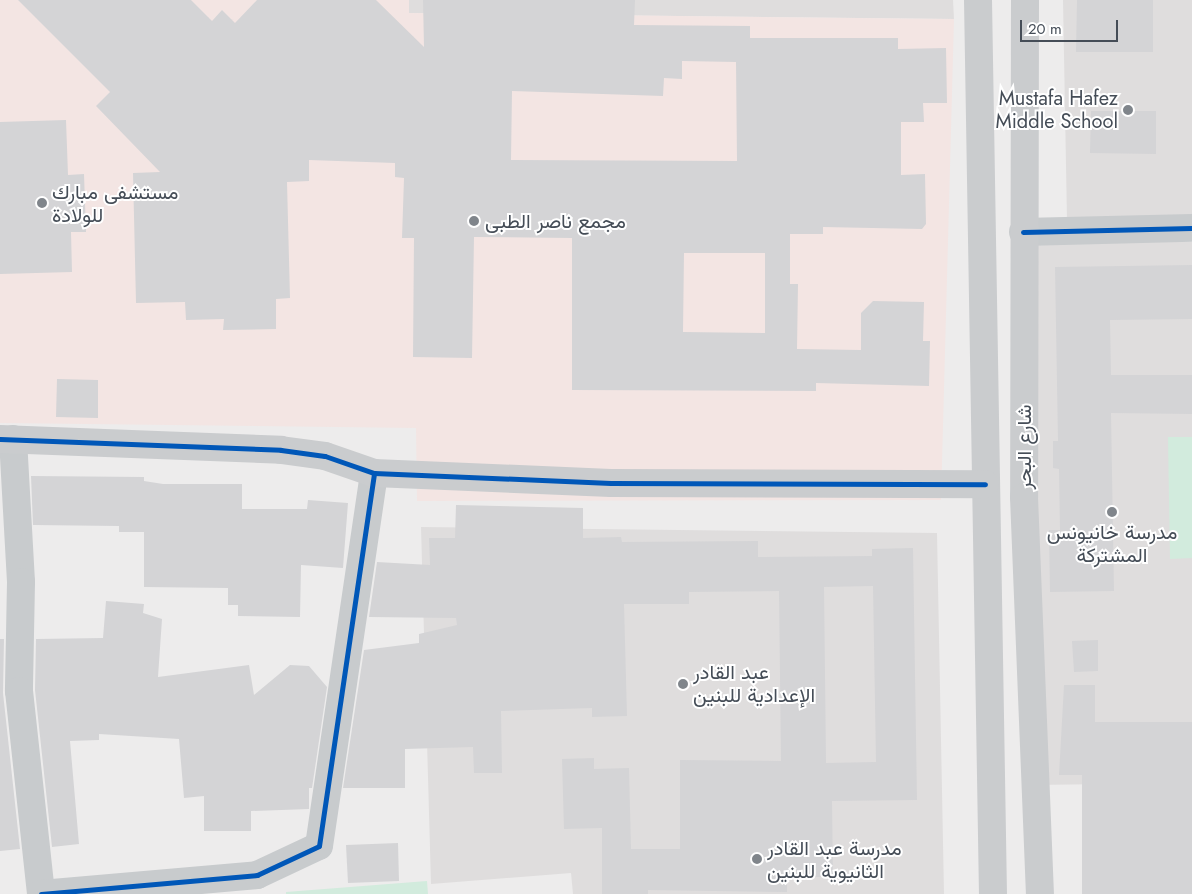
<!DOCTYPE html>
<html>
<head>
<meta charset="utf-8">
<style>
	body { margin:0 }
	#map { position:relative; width:1192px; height:894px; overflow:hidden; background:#edecec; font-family:Jost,Vazirmatn,sans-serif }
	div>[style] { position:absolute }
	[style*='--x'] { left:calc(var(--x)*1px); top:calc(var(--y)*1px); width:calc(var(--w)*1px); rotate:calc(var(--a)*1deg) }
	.education>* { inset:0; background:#dfdddd }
	.medical>* { inset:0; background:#f3e5e3 }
	.green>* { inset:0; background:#d2ebdd }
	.building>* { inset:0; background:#d4d4d6 }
	.street>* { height:28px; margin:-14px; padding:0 14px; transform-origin:14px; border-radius:14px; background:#c8cbcd }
	.secondary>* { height:28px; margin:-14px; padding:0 14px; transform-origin:14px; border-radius:14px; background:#caccce }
	.cycleway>* { height:5px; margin:-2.5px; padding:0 2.5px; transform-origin:2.5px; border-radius:2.5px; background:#0057b8 }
	.dots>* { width:14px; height:14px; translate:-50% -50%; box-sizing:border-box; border:2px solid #fff; border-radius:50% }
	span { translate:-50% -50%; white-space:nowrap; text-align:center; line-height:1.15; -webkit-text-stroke:4px #fff; paint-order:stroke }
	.poi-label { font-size:20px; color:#454d57 }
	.right { translate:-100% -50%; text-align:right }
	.left { translate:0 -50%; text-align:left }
	.street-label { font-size:20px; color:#454d57 }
	.scale { position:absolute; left:1020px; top:20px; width:98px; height:22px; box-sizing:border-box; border:2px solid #454d57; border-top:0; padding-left:6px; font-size:15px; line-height:18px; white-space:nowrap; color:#454d57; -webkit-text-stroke:4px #fff; paint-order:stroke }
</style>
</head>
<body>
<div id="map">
	<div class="education">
		<i style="clip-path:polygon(409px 0,953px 0,954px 19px,408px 13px)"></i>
		<i style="clip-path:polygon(1063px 0,1192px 0,1192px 221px,1067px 220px)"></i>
		<i style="clip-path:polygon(1035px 241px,1192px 242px,1192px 783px,1030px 785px)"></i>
		<i style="clip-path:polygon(421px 527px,937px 533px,944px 894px,573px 894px,571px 873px,431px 884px)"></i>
	</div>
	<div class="medical">
		<i style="clip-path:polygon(0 0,409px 0,409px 13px,954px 19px,941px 500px,417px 501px,416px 428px,0 423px)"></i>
	</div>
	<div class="green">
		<i style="clip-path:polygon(1168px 437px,1192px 437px,1192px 558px,1170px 559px)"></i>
		<i style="clip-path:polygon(427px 881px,428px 894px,286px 894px,286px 892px)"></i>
	</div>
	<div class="building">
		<i style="clip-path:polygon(evenodd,18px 0,191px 0,212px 21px,222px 10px,235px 23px,257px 0,376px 0,424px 47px,423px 0,635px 0,634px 25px,750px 26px,750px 38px,898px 38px,898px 49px,946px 48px,947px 103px,923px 103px,924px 122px,901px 122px,901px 175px,925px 174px,926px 224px,922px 229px,823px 227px,823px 234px,790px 234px,790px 284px,798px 284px,797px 349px,861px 350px,861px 313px,873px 301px,924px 302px,923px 341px,930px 341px,929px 386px,816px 383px,816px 391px,572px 390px,572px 238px,474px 237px,472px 358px,413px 357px,414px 238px,402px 238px,404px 178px,395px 177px,395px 163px,309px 160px,309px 181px,287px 182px,290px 298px,276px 299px,276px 329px,223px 330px,224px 319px,186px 320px,185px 302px,136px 303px,133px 173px,160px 172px,96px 106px,110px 92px,18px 0,682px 61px,736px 62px,737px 161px,511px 160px,512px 91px,663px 96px,664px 78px,682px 79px,682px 61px,18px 0,684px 253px,765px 253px,765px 333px,683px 332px,684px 253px)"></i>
		<i style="clip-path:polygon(1077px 0,1153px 0,1153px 52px,1076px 52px)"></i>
		<i style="clip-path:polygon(1091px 111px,1156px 111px,1156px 154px,1090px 153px)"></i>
		<i style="clip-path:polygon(66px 120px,68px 175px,84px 174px,86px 232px,71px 232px,72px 272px,0 274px,0 122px)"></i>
		<i style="clip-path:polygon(1192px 265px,1192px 319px,1110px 320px,1111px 375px,1192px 375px,1192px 414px,1111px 413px,1114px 591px,1050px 592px,1049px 530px,1060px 530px,1059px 469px,1053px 468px,1053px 441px,1058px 441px,1055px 267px)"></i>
		<i style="clip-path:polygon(57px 379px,98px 380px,98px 418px,56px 417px)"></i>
		<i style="clip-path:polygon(31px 476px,144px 477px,144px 481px,163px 484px,242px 484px,242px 509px,307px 509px,308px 500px,348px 503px,343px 568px,301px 565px,300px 617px,238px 616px,238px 605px,228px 605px,228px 588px,144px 587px,144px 532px,119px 532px,119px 526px,33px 525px)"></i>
		<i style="clip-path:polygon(evenodd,456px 505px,583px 508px,583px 538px,621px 537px,622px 542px,758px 541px,758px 557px,872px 556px,872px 549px,913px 548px,917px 800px,832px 801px,833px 877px,787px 877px,787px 892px,648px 890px,648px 894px,602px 894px,602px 828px,564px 829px,562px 759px,594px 758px,594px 769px,629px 768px,631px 849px,680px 849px,680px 760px,781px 761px,779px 591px,689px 592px,689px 604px,624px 604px,627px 716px,592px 717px,592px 708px,501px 711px,502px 773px,474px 773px,473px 747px,405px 749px,405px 788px,343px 788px,364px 650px,419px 643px,419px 634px,457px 625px,456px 618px,369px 617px,377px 562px,430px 565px,429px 538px,455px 538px,456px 505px,873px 586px,876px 762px,826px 763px,824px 587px,873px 586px)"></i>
		<i style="clip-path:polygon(106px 601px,144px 604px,143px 613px,162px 619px,158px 677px,249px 665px,254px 695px,290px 665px,309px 666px,327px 687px,312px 788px,309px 788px,309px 809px,251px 811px,251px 831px,204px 831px,204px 796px,184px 798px,179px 739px,99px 734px,99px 740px,70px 741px,79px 844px,52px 847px,35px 690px,36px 639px,103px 638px)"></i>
		<i style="clip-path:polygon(0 639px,4px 639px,3px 693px,20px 849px,0 851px)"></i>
		<i style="clip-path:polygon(1098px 640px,1098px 671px,1074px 672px,1072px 641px)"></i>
		<i style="clip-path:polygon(1064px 685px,1095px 685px,1095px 722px,1192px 722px,1192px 894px,1082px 894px,1082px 775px,1059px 775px)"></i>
		<i style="clip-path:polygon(398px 843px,399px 881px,348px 883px,346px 845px)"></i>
	</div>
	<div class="street">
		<i style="--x:1023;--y:232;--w:169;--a:-1.4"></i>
		<i style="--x:13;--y:439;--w:143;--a:86.8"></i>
		<i style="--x:21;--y:582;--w:109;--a:91.1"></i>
		<i style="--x:19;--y:691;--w:204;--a:83.8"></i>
		<i style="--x:41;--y:894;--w:217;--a:-5"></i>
		<i style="--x:257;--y:875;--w:68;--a:-25.1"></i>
		<i style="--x:319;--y:846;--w:377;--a:-81.6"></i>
	</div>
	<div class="secondary">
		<i style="--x:978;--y:0;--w:894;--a:89.04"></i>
		<i style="--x:1025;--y:0;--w:497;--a:90.1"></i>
		<i style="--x:1024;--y:497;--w:397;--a:87.7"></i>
		<i style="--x:0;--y:439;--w:281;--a:2.2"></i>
		<i style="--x:281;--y:450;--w:44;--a:7.8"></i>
		<i style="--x:325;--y:456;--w:52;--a:19.1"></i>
		<i style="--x:374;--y:473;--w:237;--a:2.4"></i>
		<i style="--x:611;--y:483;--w:374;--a:0.2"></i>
	</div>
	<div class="cycleway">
		<i style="--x:1023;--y:232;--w:169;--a:-1.4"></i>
		<i style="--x:0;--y:439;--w:281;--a:2.2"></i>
		<i style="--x:281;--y:450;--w:44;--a:7.8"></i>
		<i style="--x:325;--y:456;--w:52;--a:19.1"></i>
		<i style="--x:374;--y:473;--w:237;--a:2.4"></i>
		<i style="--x:611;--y:483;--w:374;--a:0.2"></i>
		<i style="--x:41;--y:894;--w:217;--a:-5"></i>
		<i style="--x:257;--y:875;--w:68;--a:-25.1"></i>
		<i style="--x:319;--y:846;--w:377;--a:-81.6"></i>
	</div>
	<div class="dots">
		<i style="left:1128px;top:110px;background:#80858b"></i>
		<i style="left:42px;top:203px;background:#80858b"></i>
		<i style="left:474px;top:221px;background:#80858b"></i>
		<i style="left:1112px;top:512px;background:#80858b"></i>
		<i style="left:683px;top:684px;background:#80858b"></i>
		<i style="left:757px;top:859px;background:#80858b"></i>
	</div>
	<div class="poi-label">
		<span class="right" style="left:1118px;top:110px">Mustafa Hafez<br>Middle School</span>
		<span class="left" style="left:52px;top:204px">مستشفى مبارك<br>للولادة</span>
		<span class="left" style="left:485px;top:221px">مجمع ناصر الطبى</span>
		<span style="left:1112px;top:544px">مدرسة خانيونس<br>المشتركة</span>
		<span class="left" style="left:693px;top:684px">عبد القادر<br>الإعدادية للبنين</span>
		<span class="left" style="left:767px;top:860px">مدرسة عبد القادر<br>الثانيوية للبنين</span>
	</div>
	<div class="street-label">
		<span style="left:1024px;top:447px;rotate:-90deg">شارع البحر</span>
	</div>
	<div class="scale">20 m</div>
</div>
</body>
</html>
